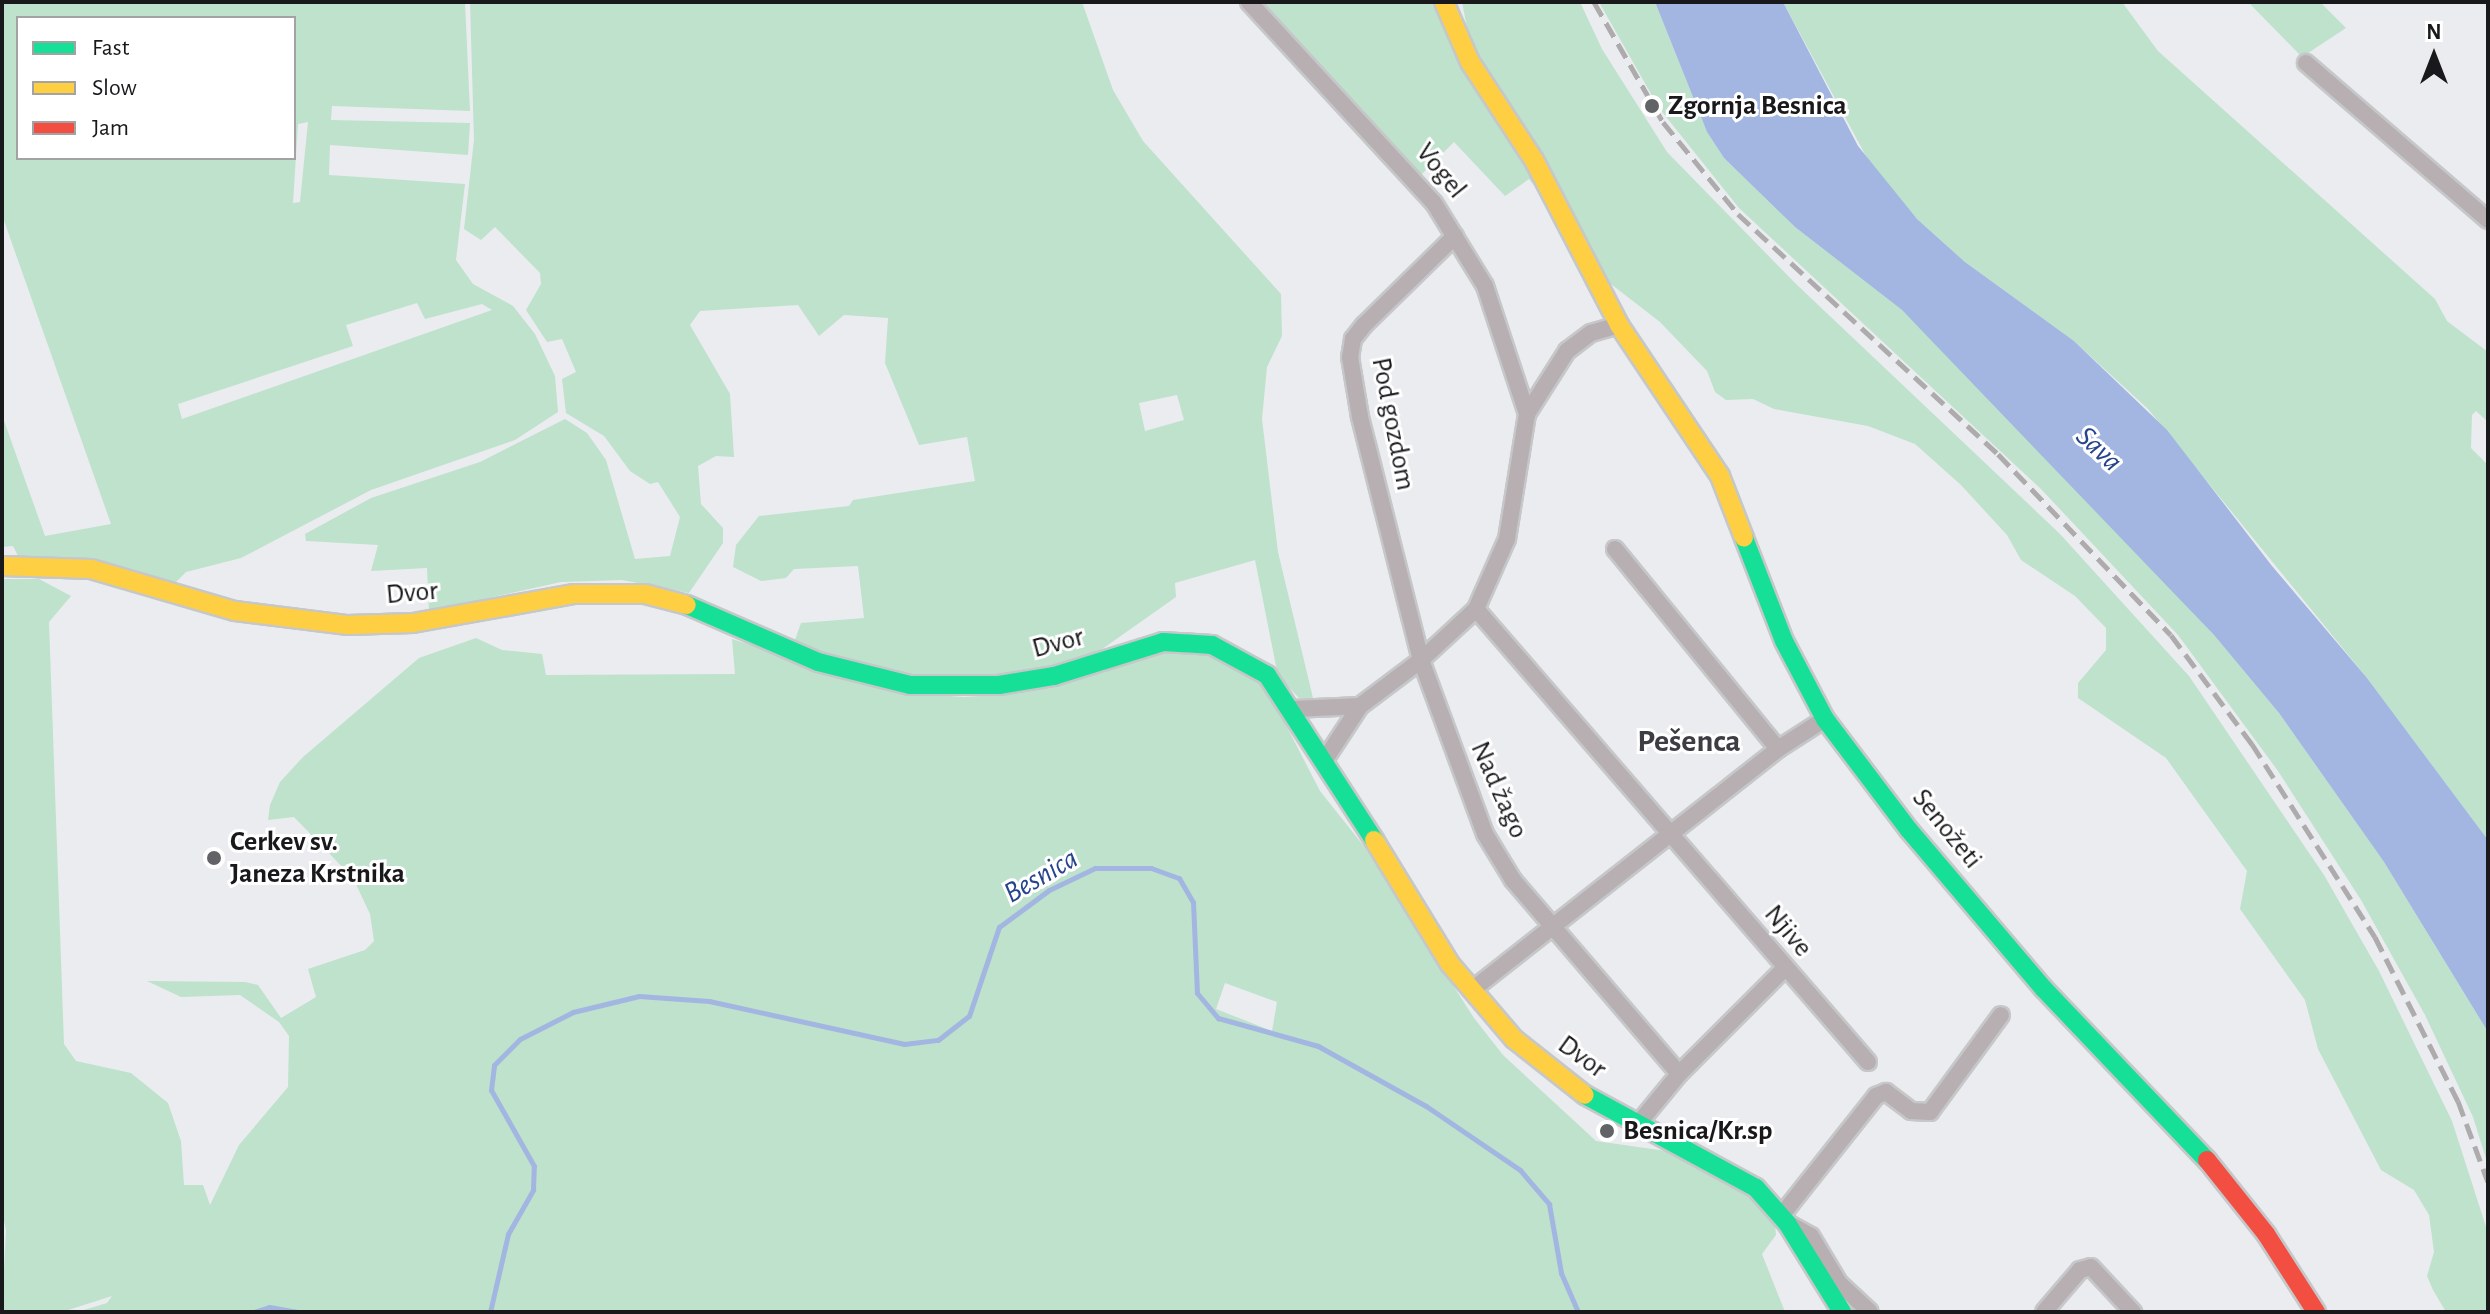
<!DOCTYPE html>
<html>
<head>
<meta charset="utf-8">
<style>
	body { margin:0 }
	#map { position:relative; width:2490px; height:1314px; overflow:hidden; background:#ebecf0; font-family:"Alegreya Sans",sans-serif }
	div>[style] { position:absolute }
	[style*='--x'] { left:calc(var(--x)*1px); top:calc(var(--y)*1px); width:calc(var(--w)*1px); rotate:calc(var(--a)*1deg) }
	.green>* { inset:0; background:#bee2cc }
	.water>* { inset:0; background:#a2b6e1 }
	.stream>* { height:5px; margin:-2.5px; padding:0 2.5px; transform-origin:2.5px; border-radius:2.5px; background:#a2b6e1 }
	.roads { filter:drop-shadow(2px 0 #c6c7c9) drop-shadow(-2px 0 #c6c7c9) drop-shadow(0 2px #c6c7c9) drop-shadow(0 -2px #c6c7c9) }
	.street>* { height:16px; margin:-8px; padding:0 8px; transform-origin:8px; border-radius:8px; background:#b7afb1 }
	.fast>* { height:18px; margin:-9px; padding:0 9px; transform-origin:9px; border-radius:9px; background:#16e098 }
	.slow>* { height:18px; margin:-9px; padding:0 9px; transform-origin:9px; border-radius:9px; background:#ffcf43 }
	.jam>* { height:18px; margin:-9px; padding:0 9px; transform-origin:9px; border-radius:9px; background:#f24e42 }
	.rail>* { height:5px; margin-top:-2.5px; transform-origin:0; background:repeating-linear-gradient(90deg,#aeabad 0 16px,transparent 0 24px) }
	.dots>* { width:22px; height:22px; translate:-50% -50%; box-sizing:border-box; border:4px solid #fff; border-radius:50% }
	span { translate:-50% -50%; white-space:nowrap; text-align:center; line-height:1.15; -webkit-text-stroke:6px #fff; paint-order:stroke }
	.poi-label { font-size:28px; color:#19191c; font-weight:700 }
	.left { translate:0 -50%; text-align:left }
	.street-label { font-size:28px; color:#19191c }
	.water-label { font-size:30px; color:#26448b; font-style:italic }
	.quarter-label { font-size:32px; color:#3c3e43; font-weight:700 }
	.frame { position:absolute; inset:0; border:4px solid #19191c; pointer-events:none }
	.legend { position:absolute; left:16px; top:16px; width:280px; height:144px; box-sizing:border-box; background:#fff; border:2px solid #a3a3a4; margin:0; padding:10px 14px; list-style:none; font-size:24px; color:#19191c }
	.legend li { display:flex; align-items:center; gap:16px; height:40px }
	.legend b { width:40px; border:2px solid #a3a3a4 }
	.north { position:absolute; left:2394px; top:16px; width:80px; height:80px; -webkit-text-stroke:6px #fff; paint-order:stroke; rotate:0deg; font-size:22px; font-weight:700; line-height:32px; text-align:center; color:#19191c }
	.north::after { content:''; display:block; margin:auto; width:28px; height:36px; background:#19191c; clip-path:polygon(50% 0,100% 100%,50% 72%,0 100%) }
</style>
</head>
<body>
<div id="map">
	<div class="green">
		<i style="clip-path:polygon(evenodd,2px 2px,465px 2px,470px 111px,332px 106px,331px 120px,470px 123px,468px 155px,330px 145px,329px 175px,465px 184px,456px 260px,473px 284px,513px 306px,535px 334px,555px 376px,558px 412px,515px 440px,371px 490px,241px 558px,186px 572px,175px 583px,82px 559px,18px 556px,13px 546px,3px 547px,2px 415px,45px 536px,111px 524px,2px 215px,2px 2px,18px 18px,294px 18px,294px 158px,18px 158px,18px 18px,2px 2px,308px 122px,300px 202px,293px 203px,298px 124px,308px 122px,2px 2px,417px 303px,425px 319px,482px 304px,492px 310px,182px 419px,178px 404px,353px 346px,346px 325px,417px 303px)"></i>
		<i style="clip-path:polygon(evenodd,470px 2px,1082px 2px,1113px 90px,1143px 141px,1281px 294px,1282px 336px,1267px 367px,1262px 419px,1278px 552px,1313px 698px,1299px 698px,1278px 676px,1255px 560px,1175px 583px,1176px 597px,1098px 652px,1022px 675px,910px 677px,823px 654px,795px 640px,801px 623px,864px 618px,858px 566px,794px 569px,786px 578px,761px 581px,733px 567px,736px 545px,759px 516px,849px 506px,853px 500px,975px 481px,967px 437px,919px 445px,885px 363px,888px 318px,844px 315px,819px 336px,798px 305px,700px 311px,690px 325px,730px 394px,734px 457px,716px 456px,698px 466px,701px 504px,723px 528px,723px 543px,689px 593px,622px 580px,561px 582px,429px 611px,427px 568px,371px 571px,378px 545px,306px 541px,305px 534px,371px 498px,480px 462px,565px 419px,587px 433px,606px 460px,635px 559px,670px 556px,680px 517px,658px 482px,650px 484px,630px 471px,604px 436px,566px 413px,562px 379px,576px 372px,562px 339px,547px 342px,526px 310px,541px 284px,540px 273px,495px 227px,481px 240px,464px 229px,474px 140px,470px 2px,1177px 395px,1184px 420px,1145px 431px,1139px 403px,1177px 395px)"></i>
		<i style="clip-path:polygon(1255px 2px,1432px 2px,1463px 67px,1545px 199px,1529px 179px,1505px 196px,1454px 142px,1421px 175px)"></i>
		<i style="clip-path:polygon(1462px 2px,1580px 2px,1602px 49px,1667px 152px,1795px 283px,2060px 534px,2189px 676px,2324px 875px,2379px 971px,2452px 1121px,2488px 1233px,2488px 1312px,2446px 1312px,2433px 1290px,2427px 1276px,2434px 1252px,2429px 1215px,2414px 1190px,2381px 1170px,2318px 1049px,2305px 1000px,2240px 909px,2247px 871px,2166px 758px,2078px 698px,2078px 683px,2106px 650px,2106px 628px,2075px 596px,2021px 560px,2007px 535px,1961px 485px,1915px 444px,1868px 426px,1774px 409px,1753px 399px,1726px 400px,1715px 392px,1707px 371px,1660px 322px,1607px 281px,1471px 48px)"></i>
		<i style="clip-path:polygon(1599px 2px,1655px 2px,1707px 132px,1724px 158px,1795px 227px,1902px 310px,2002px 410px,2214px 635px,2279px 713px,2384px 862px,2488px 1032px,2488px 1165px,2473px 1117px,2425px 1015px,2361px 900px,2278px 771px,2178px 635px,2041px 489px,1739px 208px,1659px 108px)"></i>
		<i style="clip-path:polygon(1783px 2px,2122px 2px,2158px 51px,2435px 299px,2447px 321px,2488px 352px,2488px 422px,2476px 411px,2472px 415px,2471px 448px,2488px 465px,2488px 840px,2367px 678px,2148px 409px,2074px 341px,1965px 262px,1917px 219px,1874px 171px)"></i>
		<i style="clip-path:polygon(2248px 2px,2320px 2px,2346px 28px,2302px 57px)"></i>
		<i style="clip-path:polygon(evenodd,2px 579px,39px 579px,71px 596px,49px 622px,64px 1044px,76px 1061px,131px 1073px,168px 1103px,181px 1141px,184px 1185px,203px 1185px,210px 1205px,239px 1145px,288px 1087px,289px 1036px,279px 1022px,240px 995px,181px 997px,147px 981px,245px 982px,258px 985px,281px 1018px,316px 997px,308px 969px,365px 950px,374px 941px,370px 914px,353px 878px,294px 817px,268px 820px,270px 805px,280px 782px,303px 757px,419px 658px,476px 638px,502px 650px,542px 654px,546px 675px,735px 674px,732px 639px,904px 693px,964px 697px,1011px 694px,1161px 651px,1209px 655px,1253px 677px,1271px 696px,1320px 791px,1363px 845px,1474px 1018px,1503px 1055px,1596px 1141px,1673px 1152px,1751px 1197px,1775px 1224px,1776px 1235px,1762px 1254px,1785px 1312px,77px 1312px,107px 1303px,112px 1296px,62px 1312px,2px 1312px,6px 1230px,2px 1212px,2px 579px,1225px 983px,1277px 1002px,1272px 1031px,1216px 1009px,1225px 983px)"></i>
	</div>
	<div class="water">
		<i style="clip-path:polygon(1655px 2px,1783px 2px,1858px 146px,1917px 219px,1965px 262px,2074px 341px,2167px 430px,2272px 566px,2367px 678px,2488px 840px,2488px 1032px,2384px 862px,2279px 713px,2214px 635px,1902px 310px,1795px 227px,1724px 158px,1707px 132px)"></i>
	</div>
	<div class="stream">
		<i style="--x:254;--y:1312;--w:16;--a:-18"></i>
		<i style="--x:269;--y:1307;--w:29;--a:10"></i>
		<i style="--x:490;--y:1312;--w:80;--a:-77"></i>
		<i style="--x:508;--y:1234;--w:51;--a:-60.4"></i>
		<i style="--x:533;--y:1190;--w:24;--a:-88"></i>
		<i style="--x:534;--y:1166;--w:87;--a:-119.5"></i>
		<i style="--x:491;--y:1090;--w:25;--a:-83"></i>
		<i style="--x:494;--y:1065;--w:37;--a:-45"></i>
		<i style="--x:520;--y:1039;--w:59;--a:-27"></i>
		<i style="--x:573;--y:1012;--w:68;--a:-13.6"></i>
		<i style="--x:639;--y:996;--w:70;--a:4.1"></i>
		<i style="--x:709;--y:1001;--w:200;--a:12.4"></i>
		<i style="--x:904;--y:1044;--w:34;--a:-7"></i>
		<i style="--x:938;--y:1040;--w:39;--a:-38"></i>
		<i style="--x:969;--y:1016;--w:94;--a:-71.4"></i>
		<i style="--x:999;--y:927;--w:62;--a:-36.5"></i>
		<i style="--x:1049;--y:890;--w:51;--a:-25.6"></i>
		<i style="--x:1095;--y:868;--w:56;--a:0"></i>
		<i style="--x:1151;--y:868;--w:30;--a:20"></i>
		<i style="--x:1179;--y:878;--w:28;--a:60"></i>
		<i style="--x:1193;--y:902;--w:91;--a:87.5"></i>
		<i style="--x:1197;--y:993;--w:33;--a:50"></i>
		<i style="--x:1218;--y:1018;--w:104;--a:15.6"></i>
		<i style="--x:1318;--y:1046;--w:124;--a:29.1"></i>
		<i style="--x:1426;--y:1106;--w:114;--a:34.2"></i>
		<i style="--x:1520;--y:1170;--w:45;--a:49.5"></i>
		<i style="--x:1549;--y:1204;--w:70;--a:80.1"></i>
		<i style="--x:1561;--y:1273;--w:43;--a:66.4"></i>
	</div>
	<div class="roads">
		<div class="street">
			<i style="--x:1249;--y:2;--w:273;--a:47.4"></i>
			<i style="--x:1434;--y:203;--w:97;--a:58.4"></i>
			<i style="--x:1485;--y:286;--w:135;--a:71.8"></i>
			<i style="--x:2306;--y:63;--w:240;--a:40.8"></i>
			<i style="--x:1455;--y:236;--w:127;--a:135.6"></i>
			<i style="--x:1364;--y:325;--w:18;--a:128"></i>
			<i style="--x:1353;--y:339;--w:18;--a:99"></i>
			<i style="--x:1350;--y:357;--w:61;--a:80.5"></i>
			<i style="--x:1360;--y:417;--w:251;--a:75.9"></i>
			<i style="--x:1421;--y:660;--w:185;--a:69.8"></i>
			<i style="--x:1485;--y:834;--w:54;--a:58.7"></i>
			<i style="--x:1513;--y:880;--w:255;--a:49.4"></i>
			<i style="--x:1615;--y:549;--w:258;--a:50.8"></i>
			<i style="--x:1476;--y:609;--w:599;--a:49.13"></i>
			<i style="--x:1293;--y:709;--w:67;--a:-2.6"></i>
			<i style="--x:1324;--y:761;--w:66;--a:-56.8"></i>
			<i style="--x:1360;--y:706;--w:76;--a:-37"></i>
			<i style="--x:1421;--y:660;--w:75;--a:-42.8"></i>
			<i style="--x:1476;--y:609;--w:77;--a:-66.1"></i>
			<i style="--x:1507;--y:539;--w:127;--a:-80.9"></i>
			<i style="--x:1527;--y:414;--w:75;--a:-57.6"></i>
			<i style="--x:1567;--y:351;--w:30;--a:-37"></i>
			<i style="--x:1591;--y:333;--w:29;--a:-16"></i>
			<i style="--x:1472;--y:990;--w:390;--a:-38.2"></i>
			<i style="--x:1778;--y:749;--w:56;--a:-32.6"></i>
			<i style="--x:1638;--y:1124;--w:65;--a:-50.6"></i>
			<i style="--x:1679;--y:1074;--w:150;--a:-45"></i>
			<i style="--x:1781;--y:1216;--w:153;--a:-51.6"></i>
			<i style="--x:1876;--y:1096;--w:11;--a:-22"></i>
			<i style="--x:1886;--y:1092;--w:31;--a:37"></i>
			<i style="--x:1911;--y:1111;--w:19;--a:3"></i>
			<i style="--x:1930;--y:1112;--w:120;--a:-53.8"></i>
			<i style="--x:1789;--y:1224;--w:25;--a:29"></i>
			<i style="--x:1811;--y:1236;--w:55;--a:59.2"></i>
			<i style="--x:1839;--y:1283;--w:42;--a:43.1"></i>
			<i style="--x:2044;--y:1312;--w:55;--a:-49.4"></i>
			<i style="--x:2080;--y:1270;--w:11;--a:-15"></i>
			<i style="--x:2091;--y:1267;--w:62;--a:47"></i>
		</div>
		<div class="fast">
			<i style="--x:1744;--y:538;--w:110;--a:68.8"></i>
			<i style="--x:1784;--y:641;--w:88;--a:62.3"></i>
			<i style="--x:1825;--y:719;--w:139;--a:52.9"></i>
			<i style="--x:1909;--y:830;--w:209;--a:49.7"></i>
			<i style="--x:2044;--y:989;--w:236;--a:46.4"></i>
			<i style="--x:687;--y:605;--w:143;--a:23.5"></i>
			<i style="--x:818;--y:662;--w:95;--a:14"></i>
			<i style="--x:910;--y:685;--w:89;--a:0"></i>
			<i style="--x:999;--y:685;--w:56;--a:-9.3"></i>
			<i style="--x:1054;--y:676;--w:114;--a:-17.3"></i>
			<i style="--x:1163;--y:642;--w:49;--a:3.5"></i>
			<i style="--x:1212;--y:645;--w:63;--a:28.6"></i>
			<i style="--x:1267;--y:675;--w:197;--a:57"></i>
			<i style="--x:1585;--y:1095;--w:195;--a:28.5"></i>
			<i style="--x:1756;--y:1188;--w:47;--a:48.5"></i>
			<i style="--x:1787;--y:1223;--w:105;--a:58.3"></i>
		</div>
		<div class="slow">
			<i style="--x:1444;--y:2;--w:65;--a:66.6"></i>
			<i style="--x:1470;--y:62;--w:117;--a:56.9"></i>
			<i style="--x:1534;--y:160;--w:186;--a:62.7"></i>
			<i style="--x:1619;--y:325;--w:182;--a:56.2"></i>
			<i style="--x:1720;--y:476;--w:66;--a:68.8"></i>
			<i style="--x:2;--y:566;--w:89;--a:1.9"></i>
			<i style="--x:91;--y:569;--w:150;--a:16.3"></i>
			<i style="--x:235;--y:611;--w:114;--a:7.1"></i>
			<i style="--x:348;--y:625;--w:65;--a:-1.8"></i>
			<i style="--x:413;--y:623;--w:164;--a:-10.2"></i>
			<i style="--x:574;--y:594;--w:71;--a:0"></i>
			<i style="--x:645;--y:594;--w:43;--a:14.7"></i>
			<i style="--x:1374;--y:840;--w:145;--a:58.5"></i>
			<i style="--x:1450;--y:964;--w:99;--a:49.5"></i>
			<i style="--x:1514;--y:1039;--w:90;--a:38.3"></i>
		</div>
		<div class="jam">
			<i style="--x:2207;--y:1160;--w:95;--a:51.4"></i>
			<i style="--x:2266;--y:1234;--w:93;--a:57.3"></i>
		</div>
	</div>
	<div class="rail">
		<i style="--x:1594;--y:2;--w:138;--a:60.1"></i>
		<i style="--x:1663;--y:122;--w:119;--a:50.8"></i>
		<i style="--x:1738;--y:214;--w:354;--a:42.7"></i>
		<i style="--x:1998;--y:454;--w:250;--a:46.3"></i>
		<i style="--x:2171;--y:635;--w:136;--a:53.4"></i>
		<i style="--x:2252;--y:744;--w:229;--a:57.5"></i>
		<i style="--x:2375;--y:937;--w:184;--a:63.2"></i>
		<i style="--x:2458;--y:1101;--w:86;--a:69.7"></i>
	</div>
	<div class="dots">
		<i style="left:1652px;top:106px;background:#626366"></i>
		<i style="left:214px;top:858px;background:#626366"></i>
		<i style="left:1607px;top:1131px;background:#626366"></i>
	</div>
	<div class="poi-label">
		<span class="left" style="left:1668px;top:106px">Zgornja Besnica</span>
		<span class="left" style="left:230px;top:858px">Cerkev sv.<br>Janeza Krstnika</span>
		<span class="left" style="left:1623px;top:1131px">Besnica/Kr.sp</span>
	</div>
	<div class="street-label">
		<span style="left:1441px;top:171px;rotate:51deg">Vogel</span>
		<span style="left:1393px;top:424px;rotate:79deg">Pod gozdom</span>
		<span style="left:412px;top:593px;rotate:-5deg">Dvor</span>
		<span style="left:1058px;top:643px;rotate:-15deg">Dvor</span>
		<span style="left:1499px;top:790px;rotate:66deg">Nad žago</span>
		<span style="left:1947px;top:829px;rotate:51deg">Senožeti</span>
		<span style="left:1788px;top:931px;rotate:50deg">Njive</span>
		<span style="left:1582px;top:1057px;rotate:36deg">Dvor</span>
	</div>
	<div class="water-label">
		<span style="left:2099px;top:449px;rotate:43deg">Sava</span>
		<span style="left:1041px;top:876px;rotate:-30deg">Besnica</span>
	</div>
	<div class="quarter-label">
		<span style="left:1689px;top:741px">Pešenca</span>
	</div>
	<div class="frame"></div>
	<ul class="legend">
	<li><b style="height:10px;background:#16e098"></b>Fast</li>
	<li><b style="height:10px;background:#ffcf43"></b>Slow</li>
	<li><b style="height:10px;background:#f24e42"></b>Jam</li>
	</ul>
	<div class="north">N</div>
</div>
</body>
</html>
